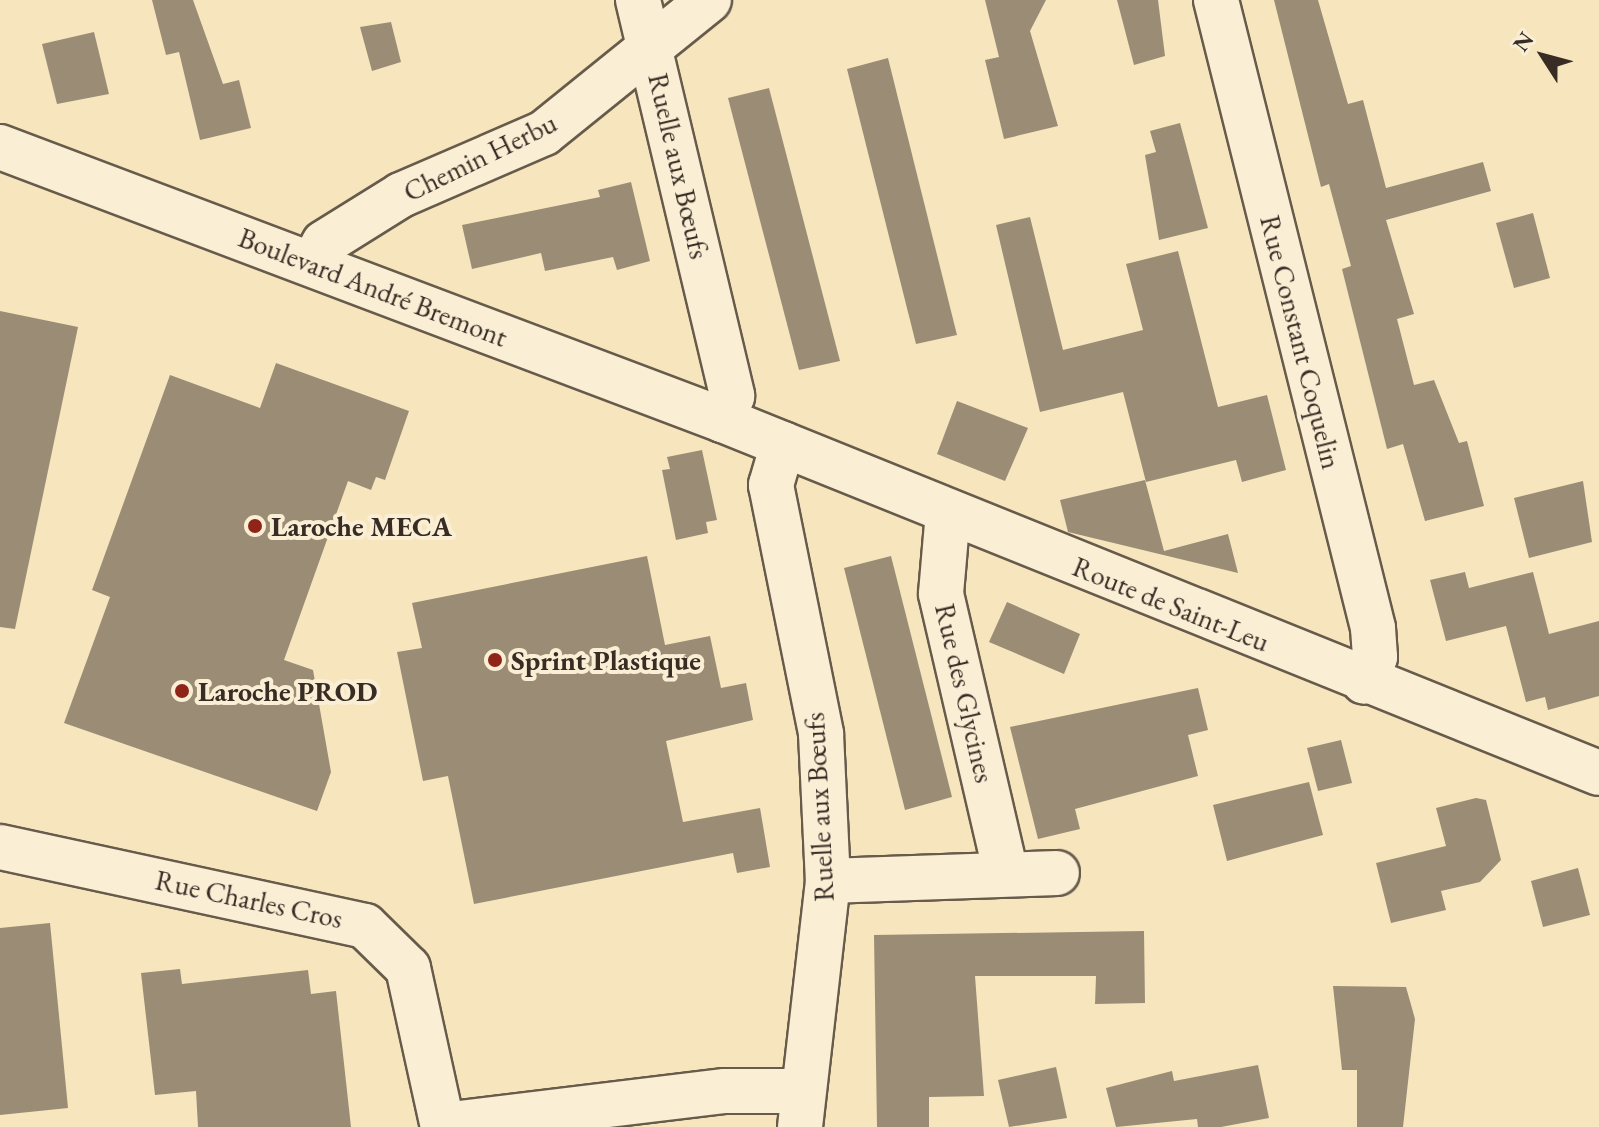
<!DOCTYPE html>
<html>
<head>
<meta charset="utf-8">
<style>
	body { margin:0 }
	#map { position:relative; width:1599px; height:1127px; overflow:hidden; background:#f7e5be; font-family:"EB Garamond",serif }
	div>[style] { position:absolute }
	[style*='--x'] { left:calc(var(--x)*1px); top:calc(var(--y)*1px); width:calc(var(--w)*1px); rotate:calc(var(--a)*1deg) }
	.building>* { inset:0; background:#9b8d75 }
	.roads { filter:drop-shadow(2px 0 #675b4b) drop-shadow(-2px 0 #675b4b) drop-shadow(0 2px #675b4b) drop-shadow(0 -2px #675b4b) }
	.minor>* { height:44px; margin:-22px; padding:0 22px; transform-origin:22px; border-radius:22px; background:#faeed5 }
	.dots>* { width:22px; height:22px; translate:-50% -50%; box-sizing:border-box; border:4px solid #faeed5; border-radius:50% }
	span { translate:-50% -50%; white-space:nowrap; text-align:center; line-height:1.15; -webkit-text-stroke:8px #faeed5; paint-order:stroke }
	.street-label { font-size:28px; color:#372d25 }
	.poi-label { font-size:28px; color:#372d25; font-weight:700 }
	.left { translate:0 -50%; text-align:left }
	.north { position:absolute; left:1503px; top:16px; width:80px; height:80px; -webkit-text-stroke:6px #faeed5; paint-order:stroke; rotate:306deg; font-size:22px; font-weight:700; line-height:32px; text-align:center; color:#372d25 }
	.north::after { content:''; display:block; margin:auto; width:28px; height:36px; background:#372d25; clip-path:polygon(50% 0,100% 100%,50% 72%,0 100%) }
</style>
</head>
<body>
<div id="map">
	<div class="building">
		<i style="clip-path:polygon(152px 0,193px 0,223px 84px,239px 80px,251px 128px,200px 140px,179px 52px,166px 55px)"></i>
		<i style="clip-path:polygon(985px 0,1046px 0,1030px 31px,1058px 126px,1004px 139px,985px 60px,999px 57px)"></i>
		<i style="clip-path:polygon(1117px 0,1158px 0,1165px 56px,1134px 65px)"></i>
		<i style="clip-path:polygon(1274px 0,1318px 0,1348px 104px,1363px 100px,1386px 188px,1483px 162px,1491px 191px,1386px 220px,1414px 314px,1397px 319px,1414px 385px,1434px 380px,1459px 443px,1467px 441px,1484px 506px,1425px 521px,1403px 444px,1387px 449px,1342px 269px,1351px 266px,1329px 184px,1321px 187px)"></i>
		<i style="clip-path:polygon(391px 22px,401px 62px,372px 71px,360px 27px)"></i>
		<i style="clip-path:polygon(94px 32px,109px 94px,57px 104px,42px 44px)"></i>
		<i style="clip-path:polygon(888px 58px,957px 335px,916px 344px,847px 69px)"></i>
		<i style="clip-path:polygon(769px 88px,840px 361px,799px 370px,728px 98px)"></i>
		<i style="clip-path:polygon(1180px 123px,1208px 228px,1159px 240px,1145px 155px,1156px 152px,1150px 131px)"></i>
		<i style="clip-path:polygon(631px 182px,650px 261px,617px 270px,613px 257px,545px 271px,541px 253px,472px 269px,462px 225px,600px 197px,598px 190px)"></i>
		<i style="clip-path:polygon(1533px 213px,1550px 278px,1514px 288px,1496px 223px)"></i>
		<i style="clip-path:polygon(1030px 217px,1063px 350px,1143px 330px,1126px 264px,1178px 251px,1218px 407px,1267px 395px,1286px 470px,1242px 482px,1236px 460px,1146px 482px,1123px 392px,1040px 412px,996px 225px)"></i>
		<i style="clip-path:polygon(0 311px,78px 327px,15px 629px,0 627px)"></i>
		<i style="clip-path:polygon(276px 363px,409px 411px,385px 480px,376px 477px,371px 490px,348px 481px,284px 660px,313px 670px,331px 772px,317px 811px,64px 723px,110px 597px,92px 590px,170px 375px,260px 408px)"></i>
		<i style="clip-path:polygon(957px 401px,1028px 428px,1005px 481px,937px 454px)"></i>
		<i style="clip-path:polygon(702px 450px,717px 520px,706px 522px,708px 533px,676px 540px,662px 470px,670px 469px,667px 457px)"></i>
		<i style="clip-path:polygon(1145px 480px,1164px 551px,1228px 534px,1238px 573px,1068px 532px,1060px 500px)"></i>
		<i style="clip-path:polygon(1583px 481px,1592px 542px,1529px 558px,1514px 498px)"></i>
		<i style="clip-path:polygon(647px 556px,665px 645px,710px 636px,721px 688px,746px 683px,753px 720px,666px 741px,683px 822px,760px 808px,770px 867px,737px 873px,733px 853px,474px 904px,448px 776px,423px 781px,397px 652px,422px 648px,412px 603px)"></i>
		<i style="clip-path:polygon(891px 556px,952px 797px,905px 810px,844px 568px)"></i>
		<i style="clip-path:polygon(1465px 572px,1469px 588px,1533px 572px,1549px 634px,1599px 621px,1599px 696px,1548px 710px,1545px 697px,1526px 702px,1506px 626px,1446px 641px,1430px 580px)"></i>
		<i style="clip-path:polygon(1007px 602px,1080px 634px,1064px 674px,989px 642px)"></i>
		<i style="clip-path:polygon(1198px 688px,1208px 730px,1188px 735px,1198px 776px,1075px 809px,1080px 829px,1038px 839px,1010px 727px)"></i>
		<i style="clip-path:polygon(1341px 740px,1352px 783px,1318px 791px,1307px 748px)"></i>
		<i style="clip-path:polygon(1309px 782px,1323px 835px,1227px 861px,1213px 805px)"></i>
		<i style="clip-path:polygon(1476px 798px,1486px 800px,1501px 860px,1480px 882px,1441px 891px,1446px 910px,1391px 923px,1376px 863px,1446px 846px,1436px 808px)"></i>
		<i style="clip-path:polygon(1578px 868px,1590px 915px,1543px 927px,1531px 881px)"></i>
		<i style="clip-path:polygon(50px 923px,68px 1108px,0 1115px,0 928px)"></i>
		<i style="clip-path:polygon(1144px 931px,1145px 1003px,1095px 1004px,1096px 976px,975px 976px,984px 1096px,929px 1097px,929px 1127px,877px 1127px,874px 935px)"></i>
		<i style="clip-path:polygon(180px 969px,182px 984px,308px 970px,311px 994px,336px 991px,351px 1127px,198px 1127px,196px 1091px,155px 1095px,141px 973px)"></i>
		<i style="clip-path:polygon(1333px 986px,1406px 987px,1415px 1019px,1403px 1127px,1357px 1127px,1357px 1070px,1342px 1070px)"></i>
		<i style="clip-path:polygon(1258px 1065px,1269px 1118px,1221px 1127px,1198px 1127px,1197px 1119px,1116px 1127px,1106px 1088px,1172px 1071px,1174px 1081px)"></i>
		<i style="clip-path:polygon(1056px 1067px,1067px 1118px,1009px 1127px,998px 1080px)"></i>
	</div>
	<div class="roads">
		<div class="minor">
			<i style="--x:638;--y:0;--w:407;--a:76.6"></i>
			<i style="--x:732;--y:396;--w:26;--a:111"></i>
			<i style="--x:1216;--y:0;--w:647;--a:75.96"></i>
			<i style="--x:1373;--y:628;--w:29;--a:86"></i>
			<i style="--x:1375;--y:657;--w:27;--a:114"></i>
			<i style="--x:0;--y:147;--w:773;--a:20.69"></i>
			<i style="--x:723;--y:420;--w:944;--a:21.95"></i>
			<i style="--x:312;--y:264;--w:24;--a:-60"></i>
			<i style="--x:324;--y:243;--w:91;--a:-31.9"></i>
			<i style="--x:401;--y:195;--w:156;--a:-23.4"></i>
			<i style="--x:544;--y:133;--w:212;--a:-38.9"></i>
			<i style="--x:783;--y:444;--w:43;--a:106.3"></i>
			<i style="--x:771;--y:485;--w:254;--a:78.6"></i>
			<i style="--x:821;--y:734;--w:147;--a:87.3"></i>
			<i style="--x:828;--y:881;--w:248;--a:96.5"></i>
			<i style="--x:948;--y:512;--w:82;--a:94.9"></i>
			<i style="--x:941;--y:594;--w:286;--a:76.9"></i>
			<i style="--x:0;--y:847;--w:373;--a:12.2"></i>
			<i style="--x:365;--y:926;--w:60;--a:44.3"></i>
			<i style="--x:408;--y:968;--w:163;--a:77.6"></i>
			<i style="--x:828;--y:881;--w:229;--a:-2"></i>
			<i style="--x:443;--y:1125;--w:284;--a:-6.9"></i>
			<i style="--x:725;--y:1091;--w:77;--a:0"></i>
		</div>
	</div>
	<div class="dots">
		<i style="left:255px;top:526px;background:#8f2418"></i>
		<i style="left:495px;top:660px;background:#8f2418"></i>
		<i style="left:182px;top:691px;background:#8f2418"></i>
	</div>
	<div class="street-label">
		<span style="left:480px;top:157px;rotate:-26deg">Chemin Herbu</span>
		<span style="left:679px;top:166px;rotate:77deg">Ruelle aux Bœufs</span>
		<span style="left:373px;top:287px;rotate:21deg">Boulevard André Bremont</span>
		<span style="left:1301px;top:342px;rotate:76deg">Rue Constant Coquelin</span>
		<span style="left:1171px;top:604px;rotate:22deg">Route de Saint-Leu</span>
		<span style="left:965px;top:693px;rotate:77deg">Rue des Glycines</span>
		<span style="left:819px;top:807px;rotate:-93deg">Ruelle aux Bœufs</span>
		<span style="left:249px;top:899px;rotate:12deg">Rue Charles Cros</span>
	</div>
	<div class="poi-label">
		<span class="left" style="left:271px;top:526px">Laroche MECA</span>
		<span class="left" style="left:511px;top:660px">Sprint Plastique</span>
		<span class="left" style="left:198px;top:691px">Laroche PROD</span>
	</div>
	<div class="north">N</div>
</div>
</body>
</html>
